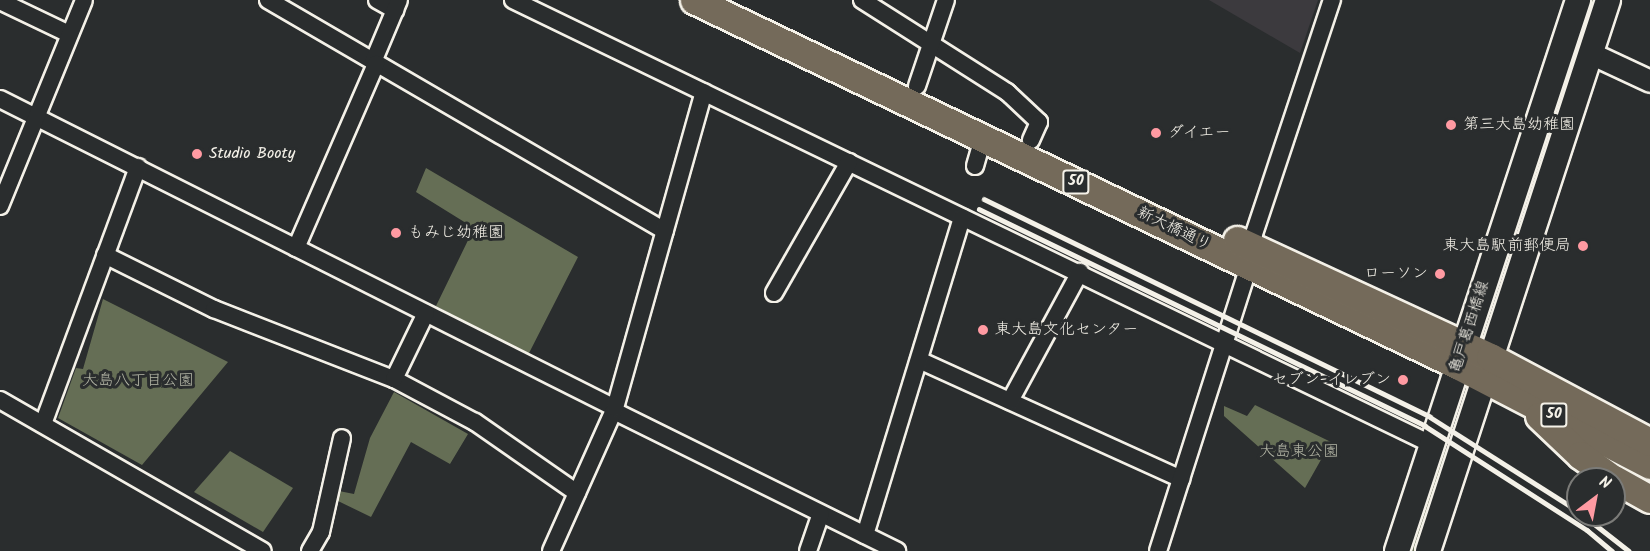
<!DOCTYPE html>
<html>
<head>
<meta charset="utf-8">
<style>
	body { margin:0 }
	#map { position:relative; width:1650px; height:551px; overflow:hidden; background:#2a2d2e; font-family:Kalam,"Klee One",sans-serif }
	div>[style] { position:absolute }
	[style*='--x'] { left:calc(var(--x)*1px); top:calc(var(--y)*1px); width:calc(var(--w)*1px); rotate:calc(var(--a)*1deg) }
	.built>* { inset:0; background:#3c3a3e }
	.green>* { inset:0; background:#656e55 }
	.roads { filter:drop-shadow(2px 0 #f4f1e8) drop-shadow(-2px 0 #f4f1e8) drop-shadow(0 2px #f4f1e8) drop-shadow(0 -2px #f4f1e8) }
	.minor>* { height:16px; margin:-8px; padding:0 8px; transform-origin:8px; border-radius:8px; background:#2a2d2e }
	.tertiary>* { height:21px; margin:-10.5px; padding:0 10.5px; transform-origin:10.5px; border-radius:10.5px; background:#2a2d2e }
	.secondary>* { height:24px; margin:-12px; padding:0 12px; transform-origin:12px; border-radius:12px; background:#2a2d2e }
	.primary>* { height:27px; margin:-13.5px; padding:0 13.5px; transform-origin:13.5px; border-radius:13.5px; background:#746a5a }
	.rail>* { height:4.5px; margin:-2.25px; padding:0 2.25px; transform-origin:2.25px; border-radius:2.25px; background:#f4f1e8 }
	.dots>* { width:16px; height:16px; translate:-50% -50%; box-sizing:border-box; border:3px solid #2a2d2e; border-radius:50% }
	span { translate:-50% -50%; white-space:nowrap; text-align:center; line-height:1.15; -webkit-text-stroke:6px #2a2d2e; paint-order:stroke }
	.shield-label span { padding:2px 4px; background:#2a2d2e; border:2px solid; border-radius:4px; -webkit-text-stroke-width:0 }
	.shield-label { font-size:15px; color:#f4f1e8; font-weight:700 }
	.poi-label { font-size:16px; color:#f4f1e8 }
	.left { translate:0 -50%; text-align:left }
	.right { translate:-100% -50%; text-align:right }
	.street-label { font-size:16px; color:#f4f1e8 }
	.park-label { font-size:16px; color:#b4b6a6 }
	.north { position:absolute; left:1566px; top:467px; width:60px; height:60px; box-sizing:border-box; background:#2a2d2e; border:2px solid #7b7b78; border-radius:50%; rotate:32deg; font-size:16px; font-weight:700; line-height:24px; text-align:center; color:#f4f1e8 }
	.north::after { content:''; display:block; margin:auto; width:21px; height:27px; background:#ff9aa2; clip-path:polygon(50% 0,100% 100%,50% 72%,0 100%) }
</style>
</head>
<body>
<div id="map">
	<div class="built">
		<i style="clip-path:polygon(1209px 0,1318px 0,1300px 53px)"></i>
	</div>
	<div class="green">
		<i style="clip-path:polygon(1591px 0,1598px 0,1576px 69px,1560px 103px,1555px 101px)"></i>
		<i style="clip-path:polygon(426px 168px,578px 257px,527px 357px,436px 306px,474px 228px,416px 192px)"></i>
		<i style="clip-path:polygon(103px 299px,228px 362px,142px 465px,58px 418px,76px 368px,83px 369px)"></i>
		<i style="clip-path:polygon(394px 392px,468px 434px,450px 464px,411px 442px,371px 517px,338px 501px,339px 491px,354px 494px,370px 438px)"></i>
		<i style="clip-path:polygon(1255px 405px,1331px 442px,1305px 488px,1224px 416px,1224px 406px,1247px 416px)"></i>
		<i style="clip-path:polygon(1444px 448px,1451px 452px,1419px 551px,1412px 551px)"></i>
		<i style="clip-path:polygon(230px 451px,293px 488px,263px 532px,194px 492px)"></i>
	</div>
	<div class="roads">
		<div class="minor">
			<i style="--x:268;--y:0;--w:459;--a:30.2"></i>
			<i style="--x:377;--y:0;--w:21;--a:29"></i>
			<i style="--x:513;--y:0;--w:1020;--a:25.81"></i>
			<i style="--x:862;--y:0;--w:172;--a:32.4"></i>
			<i style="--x:1007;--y:92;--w:44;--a:43.2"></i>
			<i style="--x:1039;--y:122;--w:20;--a:114"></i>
			<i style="--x:0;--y:1;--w:76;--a:25.6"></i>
			<i style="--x:373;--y:62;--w:67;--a:-67.2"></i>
			<i style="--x:917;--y:86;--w:91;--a:-71.4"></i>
			<i style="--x:0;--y:99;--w:688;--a:26.68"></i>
			<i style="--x:975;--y:166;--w:29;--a:-74"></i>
			<i style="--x:0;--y:206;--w:222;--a:-67.8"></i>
			<i style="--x:296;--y:248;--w:201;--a:-66.5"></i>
			<i style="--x:105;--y:255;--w:122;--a:26.4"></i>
			<i style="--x:214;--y:309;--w:193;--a:21.3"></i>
			<i style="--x:394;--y:379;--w:92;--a:28"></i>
			<i style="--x:475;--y:422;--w:124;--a:34.8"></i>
			<i style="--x:774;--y:293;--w:151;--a:-60.2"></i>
			<i style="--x:919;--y:360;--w:288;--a:24.4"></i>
			<i style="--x:394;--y:379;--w:73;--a:-64.1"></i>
			<i style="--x:0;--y:400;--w:303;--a:29.9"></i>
			<i style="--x:1010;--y:401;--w:147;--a:-61.5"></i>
			<i style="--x:614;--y:411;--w:316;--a:26.3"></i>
			<i style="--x:43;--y:424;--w:274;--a:-69.7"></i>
			<i style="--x:865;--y:535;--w:332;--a:-73"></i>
			<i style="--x:310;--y:551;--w:22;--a:-60"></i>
			<i style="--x:321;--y:532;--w:96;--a:-77.4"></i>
			<i style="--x:551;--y:551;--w:157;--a:-65.9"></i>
			<i style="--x:615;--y:408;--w:328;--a:-74.3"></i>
			<i style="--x:808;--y:551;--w:39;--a:-71"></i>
			<i style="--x:1158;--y:551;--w:300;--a:-72.3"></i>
			<i style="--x:1249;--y:265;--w:31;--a:-81"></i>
			<i style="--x:1254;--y:234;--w:247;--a:-71.6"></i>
		</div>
		<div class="tertiary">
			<i style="--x:1590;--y:53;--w:66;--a:25"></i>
		</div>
		<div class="secondary">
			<i style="--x:1397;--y:551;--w:580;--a:-71.81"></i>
			<i style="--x:1428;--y:551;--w:580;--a:-71.91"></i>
		</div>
		<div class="primary">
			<i style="--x:694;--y:0;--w:846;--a:25.57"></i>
			<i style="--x:1457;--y:365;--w:217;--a:27.4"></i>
			<i style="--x:1237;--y:240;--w:279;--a:24.8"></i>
			<i style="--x:1490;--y:357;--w:181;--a:28"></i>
			<i style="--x:1539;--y:416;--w:57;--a:43.6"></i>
			<i style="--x:1580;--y:455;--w:41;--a:36"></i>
			<i style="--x:1614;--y:479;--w:41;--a:29.1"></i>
		</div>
	</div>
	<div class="rail">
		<i style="--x:984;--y:199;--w:496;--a:26"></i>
		<i style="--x:1430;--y:417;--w:175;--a:32.4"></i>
		<i style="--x:979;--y:209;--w:496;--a:25.9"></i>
		<i style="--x:1425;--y:426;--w:193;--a:32.7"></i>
		<i style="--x:1587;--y:530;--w:33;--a:40"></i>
		<i style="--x:1583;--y:515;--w:58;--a:38"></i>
	</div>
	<div class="dots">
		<i style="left:1451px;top:125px;background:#ff9aa2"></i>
		<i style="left:1156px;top:133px;background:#ff9aa2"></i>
		<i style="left:197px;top:154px;background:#ff9aa2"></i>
		<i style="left:396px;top:233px;background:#ff9aa2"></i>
		<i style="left:1583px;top:246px;background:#ff9aa2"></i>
		<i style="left:1440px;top:274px;background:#ff9aa2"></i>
		<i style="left:983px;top:330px;background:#ff9aa2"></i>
		<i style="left:1403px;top:380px;background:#ff9aa2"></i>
	</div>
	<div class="shield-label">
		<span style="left:1076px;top:182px">50</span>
		<span style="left:1554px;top:415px">50</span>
	</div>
	<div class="poi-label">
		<span class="left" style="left:1463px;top:125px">第三大島幼稚園</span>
		<span class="left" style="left:1168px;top:133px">ダイエー</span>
		<span class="left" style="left:209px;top:154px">Studio Booty</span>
		<span class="left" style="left:408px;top:233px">もみじ幼稚園</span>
		<span class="right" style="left:1571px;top:246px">東大島駅前郵便局</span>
		<span class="right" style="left:1428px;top:274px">ローソン</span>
		<span class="left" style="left:995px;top:330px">東大島文化センター</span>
		<span class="right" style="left:1391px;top:380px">セブン-イレブン</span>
	</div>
	<div class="street-label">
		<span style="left:1174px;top:229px;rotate:26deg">新大橋通り</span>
		<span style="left:1470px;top:327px;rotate:-72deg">亀戸葛西橋線</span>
	</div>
	<div class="park-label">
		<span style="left:138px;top:381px">大島八丁目公園</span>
		<span style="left:1299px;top:452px">大島東公園</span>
	</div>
	<div class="north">N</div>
</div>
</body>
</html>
